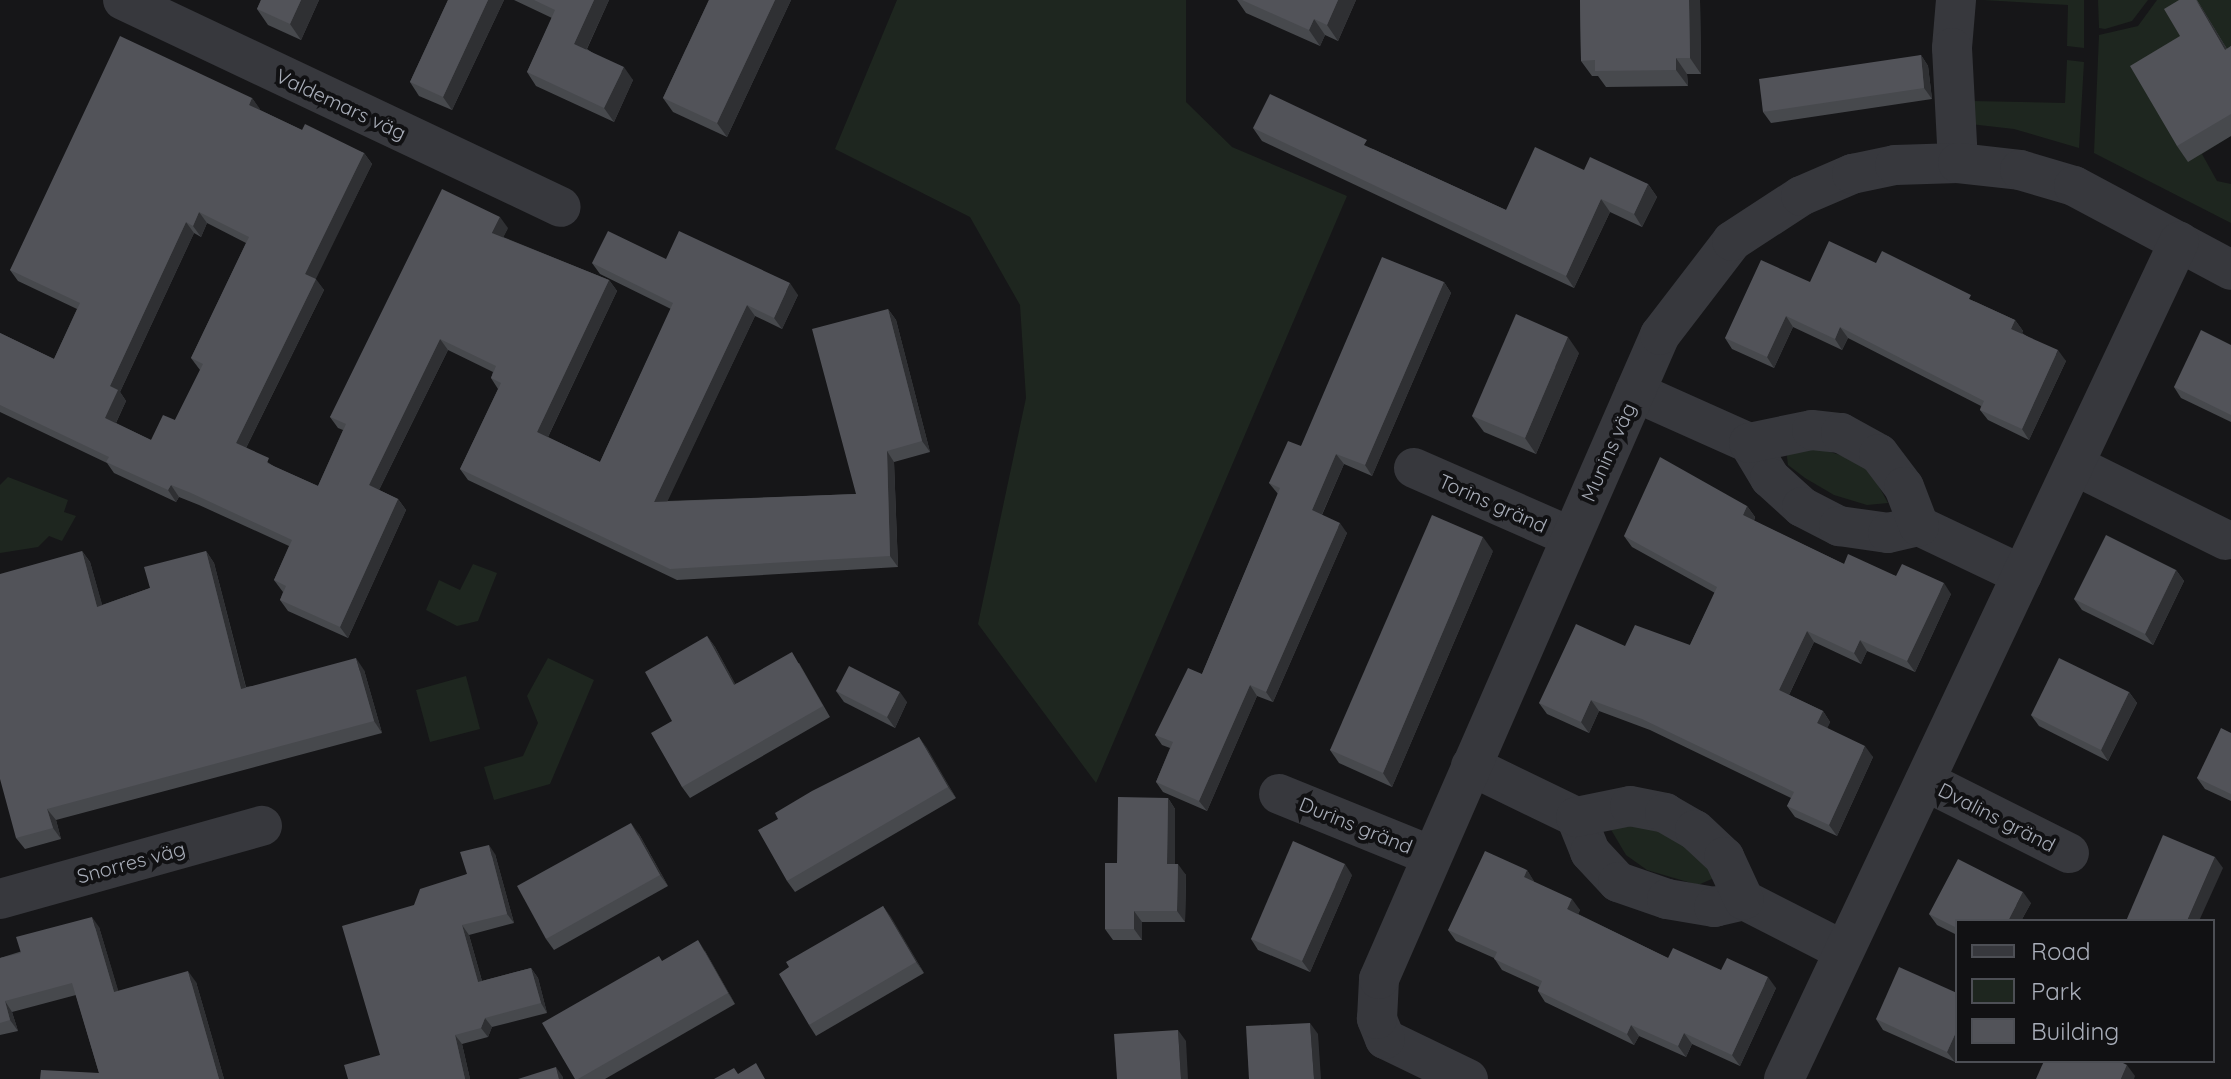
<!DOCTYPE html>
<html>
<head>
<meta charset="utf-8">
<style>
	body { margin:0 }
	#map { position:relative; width:2231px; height:1079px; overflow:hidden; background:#161618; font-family:Quicksand,sans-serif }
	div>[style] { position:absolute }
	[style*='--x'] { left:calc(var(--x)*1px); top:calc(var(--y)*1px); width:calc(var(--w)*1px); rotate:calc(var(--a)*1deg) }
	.green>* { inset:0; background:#1e261f }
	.minor>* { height:40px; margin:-20px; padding:0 20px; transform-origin:20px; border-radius:20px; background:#37383d }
	.wall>* { inset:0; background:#47494d }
	.shaded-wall>* { inset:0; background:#2f3033 }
	.building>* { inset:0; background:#525359 }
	span { translate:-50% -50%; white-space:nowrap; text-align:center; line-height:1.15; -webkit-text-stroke:8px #111113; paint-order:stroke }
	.street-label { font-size:20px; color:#a8adb8 }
	.legend { position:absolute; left:1955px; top:919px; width:260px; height:144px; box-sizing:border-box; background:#111113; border:2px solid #4d4f55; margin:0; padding:10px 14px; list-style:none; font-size:24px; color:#a8adb8 }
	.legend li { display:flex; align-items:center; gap:16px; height:40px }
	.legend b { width:40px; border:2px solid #4d4f55 }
</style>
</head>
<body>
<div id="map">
	<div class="green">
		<i style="clip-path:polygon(897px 0,1186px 0,1186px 102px,1232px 147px,1347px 196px,1096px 783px,978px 624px,1026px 398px,1020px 305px,970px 217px,835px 149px)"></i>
		<i style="clip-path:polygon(1983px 0,2084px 0,2084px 48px,2067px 46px,2068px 5px)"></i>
		<i style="clip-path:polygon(2098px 0,2148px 0,2132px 21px,2105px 29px,2099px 28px)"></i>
		<i style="clip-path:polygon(2157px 0,2231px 0,2231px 136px,2202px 154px,2217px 181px,2231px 184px,2231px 223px,2094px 153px,2099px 35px,2138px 26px)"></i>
		<i style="clip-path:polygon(2067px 60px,2084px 62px,2079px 148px,2014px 129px,1970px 124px,1972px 101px,2065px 103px)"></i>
		<i style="clip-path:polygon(1801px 443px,1866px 463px,1888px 503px,1867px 505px,1834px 495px,1805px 478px,1788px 465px,1787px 457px,1789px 446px)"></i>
		<i style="clip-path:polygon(8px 477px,68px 500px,64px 512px,76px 516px,62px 541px,49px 536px,38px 547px,0 553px,0 485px)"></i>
		<i style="clip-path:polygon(473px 564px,497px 573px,478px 621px,457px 626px,426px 610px,439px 580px,460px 590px)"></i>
		<i style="clip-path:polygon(548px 658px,594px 680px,550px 784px,494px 800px,484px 767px,523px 756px,538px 723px,527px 696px)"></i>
		<i style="clip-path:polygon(466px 676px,480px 729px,430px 742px,416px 690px)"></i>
		<i style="clip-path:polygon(1643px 824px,1698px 852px,1714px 878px,1698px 885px,1647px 870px,1626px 855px,1610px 828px)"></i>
	</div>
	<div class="minor">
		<i style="--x:123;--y:0;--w:484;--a:25.3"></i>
		<i style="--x:1956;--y:0;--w:48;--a:94.8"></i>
		<i style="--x:1952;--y:48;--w:115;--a:87"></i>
		<i style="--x:1635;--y:392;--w:125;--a:24.1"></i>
		<i style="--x:1749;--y:443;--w:41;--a:59"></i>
		<i style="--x:1770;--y:478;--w:43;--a:42.2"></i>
		<i style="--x:1802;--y:507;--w:42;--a:27.2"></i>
		<i style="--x:1839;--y:526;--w:49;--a:8.1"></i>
		<i style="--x:1888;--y:533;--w:32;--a:-13"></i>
		<i style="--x:1919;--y:526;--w:114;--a:25.4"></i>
		<i style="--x:1749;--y:443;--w:64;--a:-11.7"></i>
		<i style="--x:1812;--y:430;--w:29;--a:6"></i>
		<i style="--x:1841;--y:433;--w:43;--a:28.9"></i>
		<i style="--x:1879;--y:454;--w:41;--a:52.9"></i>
		<i style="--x:1904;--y:487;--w:42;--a:69"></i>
		<i style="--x:2074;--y:465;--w:169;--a:26.3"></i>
		<i style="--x:1414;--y:468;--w:171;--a:23.7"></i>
		<i style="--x:1471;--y:766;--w:117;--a:25.9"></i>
		<i style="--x:1576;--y:817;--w:38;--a:68"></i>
		<i style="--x:1590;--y:852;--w:41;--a:47"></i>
		<i style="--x:1618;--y:882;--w:52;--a:19.1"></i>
		<i style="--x:1667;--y:899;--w:48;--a:9.7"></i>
		<i style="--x:1714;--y:907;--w:31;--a:-13"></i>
		<i style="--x:1744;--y:900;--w:112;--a:27"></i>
		<i style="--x:1925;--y:781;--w:161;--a:26.6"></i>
		<i style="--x:1279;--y:794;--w:165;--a:22.1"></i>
		<i style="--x:1576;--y:817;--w:55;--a:-11.5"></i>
		<i style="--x:1630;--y:806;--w:36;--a:11"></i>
		<i style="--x:1665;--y:813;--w:34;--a:30"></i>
		<i style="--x:1695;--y:830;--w:40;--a:43"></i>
		<i style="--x:1724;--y:857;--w:47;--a:65.1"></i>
		<i style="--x:0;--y:899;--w:272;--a:-15.6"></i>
		<i style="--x:1468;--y:1079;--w:92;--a:-154.3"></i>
		<i style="--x:1385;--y:1039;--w:22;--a:-112"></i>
		<i style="--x:1377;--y:1019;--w:40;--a:-87.1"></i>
		<i style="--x:1379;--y:979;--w:703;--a:-66.43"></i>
		<i style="--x:1660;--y:335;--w:118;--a:-52.5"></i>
		<i style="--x:1732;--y:241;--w:82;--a:-33.1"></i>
		<i style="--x:1801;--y:196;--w:56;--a:-23.3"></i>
		<i style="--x:1852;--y:174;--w:44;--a:-11.8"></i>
		<i style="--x:1895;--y:165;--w:63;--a:-1.8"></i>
		<i style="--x:1958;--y:163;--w:62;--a:6.4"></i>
		<i style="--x:2020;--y:170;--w:56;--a:16.5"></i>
		<i style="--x:2074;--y:186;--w:178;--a:28.1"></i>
		<i style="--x:1784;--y:1079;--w:926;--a:-64.74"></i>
	</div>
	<div class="wall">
		<i style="clip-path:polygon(261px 0,319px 0,301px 40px,268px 25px,257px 9px)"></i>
		<i style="clip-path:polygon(448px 0,504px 0,452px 110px,419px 96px,410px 82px)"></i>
		<i style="clip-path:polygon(514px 0,609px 0,587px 49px,633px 80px,614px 122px,536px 86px,527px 72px,552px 18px)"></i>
		<i style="clip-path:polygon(709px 0,791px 0,727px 137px,673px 112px,663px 98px)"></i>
		<i style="clip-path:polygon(1237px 0,1356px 0,1338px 41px,1325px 35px,1320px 46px,1246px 13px)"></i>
		<i style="clip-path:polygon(1580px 0,1700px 0,1701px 74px,1687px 74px,1688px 86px,1606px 87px,1598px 76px,1592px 76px,1581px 61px)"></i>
		<i style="clip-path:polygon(2179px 0,2197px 0,2227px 49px,2231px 46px,2231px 136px,2188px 162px,2177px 146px,2180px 36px)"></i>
		<i style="clip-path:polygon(1921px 55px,1928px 66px,1932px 99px,1771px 123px,1763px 112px)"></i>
		<i style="clip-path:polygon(evenodd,252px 98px,260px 110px,302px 130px,364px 153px,372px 164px,315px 279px,324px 290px,246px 448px,275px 467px,318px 486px,343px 430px,338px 428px,330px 417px,508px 228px,503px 237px,609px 280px,617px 291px,548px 437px,600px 462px,671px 309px,600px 274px,592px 263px,666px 259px,798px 295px,782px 329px,755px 316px,667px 501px,856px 494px,888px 309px,896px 320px,930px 452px,894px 462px,898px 567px,677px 580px,468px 480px,460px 469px,498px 389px,491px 378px,493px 372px,448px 350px,379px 490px,398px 499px,406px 510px,348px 638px,288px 611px,280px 600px,283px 592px,274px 580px,289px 546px,199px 505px,179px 497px,176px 502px,114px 473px,107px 463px,0 412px,0 333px,54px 359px,77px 309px,18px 281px,10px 270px,252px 98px,207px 223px,246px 243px,191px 358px,200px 370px,175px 420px,151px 440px,116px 423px,126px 401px,120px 392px,194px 233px,201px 237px,207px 223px)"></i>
		<i style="clip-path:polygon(1253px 128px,1373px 149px,1506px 210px,1584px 170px,1648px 184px,1657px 197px,1642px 227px,1610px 212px,1574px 288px,1262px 141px)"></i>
		<i style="clip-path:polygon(1876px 263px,1976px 302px,2015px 320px,2023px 331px,2022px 333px,2066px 361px,2029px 440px,1988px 420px,1980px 410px,1981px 406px,1848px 338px,1842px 350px,1793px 327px,1774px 368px,1732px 349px,1725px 338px,1810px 282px)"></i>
		<i style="clip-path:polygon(1444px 282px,1451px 293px,1372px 476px,1344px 464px,1322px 515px,1347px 533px,1273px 702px,1257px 696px,1207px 811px,1163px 792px,1156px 782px,1170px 748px,1162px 745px,1155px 735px,1202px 674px,1278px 494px,1269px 483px)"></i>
		<i style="clip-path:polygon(2231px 345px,2231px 422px,2181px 398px,2174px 387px)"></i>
		<i style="clip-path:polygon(1579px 353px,1536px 454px,1484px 432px,1472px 416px)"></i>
		<i style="clip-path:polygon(1747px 506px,1755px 517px,1754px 521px,1844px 564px,1896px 576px,1951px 594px,1915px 672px,1867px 651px,1861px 664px,1814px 642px,1789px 695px,1823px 711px,1830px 722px,1827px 728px,1873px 757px,1837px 836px,1795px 817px,1787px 806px,1791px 798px,1650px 730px,1599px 711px,1589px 733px,1547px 714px,1539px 703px,1625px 646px,1690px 645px,1715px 593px,1632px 547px,1624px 536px)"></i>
		<i style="clip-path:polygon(82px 551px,90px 562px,102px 605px,150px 588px,206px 551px,214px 563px,246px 687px,364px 670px,382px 733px,56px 820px,61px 839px,25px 849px,16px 838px)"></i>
		<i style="clip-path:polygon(1493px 551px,1392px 787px,1339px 763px,1330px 750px)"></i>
		<i style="clip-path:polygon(2176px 570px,2184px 581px,2153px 645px,2082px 610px,2074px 599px)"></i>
		<i style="clip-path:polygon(707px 636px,715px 647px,735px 684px,799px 663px,830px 717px,690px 798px,682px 787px,672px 721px)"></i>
		<i style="clip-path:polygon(836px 691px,907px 702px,895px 728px,844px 702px)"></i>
		<i style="clip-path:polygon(2129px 692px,2137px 703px,2108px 761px,2039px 726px,2031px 715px)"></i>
		<i style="clip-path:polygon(2231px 733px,2231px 801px,2205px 789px,2197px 778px)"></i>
		<i style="clip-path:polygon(919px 737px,956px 798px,795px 892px,787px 881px)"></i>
		<i style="clip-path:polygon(1168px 798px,1175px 809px,1175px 864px,1186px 875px,1185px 922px,1142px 922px,1142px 940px,1113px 940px,1105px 929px,1117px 863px)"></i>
		<i style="clip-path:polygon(639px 834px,668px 886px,554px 950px,546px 939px)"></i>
		<i style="clip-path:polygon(495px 854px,514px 923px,469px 935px,482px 981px,531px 968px,538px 978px,547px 1013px,492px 1027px,488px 1037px,462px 1044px,470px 1079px,348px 1079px,380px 1055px,414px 905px,467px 874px)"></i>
		<i style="clip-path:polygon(1527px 870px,1534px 882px,1580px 910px,1578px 914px,1668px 958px,1721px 970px,1776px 988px,1740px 1066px,1692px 1044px,1686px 1057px,1639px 1036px,1634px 1045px,1545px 1002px,1538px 991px,1539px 987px,1502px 970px,1494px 958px,1456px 941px,1448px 930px)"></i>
		<i style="clip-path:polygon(1352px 875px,1310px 972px,1258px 950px,1251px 939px)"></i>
		<i style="clip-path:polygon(2031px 903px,2021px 921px,1957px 921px,1957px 935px,1937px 925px,1929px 914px)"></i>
		<i style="clip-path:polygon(883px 906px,924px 973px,816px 1036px,809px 1025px)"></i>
		<i style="clip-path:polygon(99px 927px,118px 991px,196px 982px,224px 1079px,40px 1079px,99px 1073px,76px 995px,12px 1012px,18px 1031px,0 1035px,0 958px)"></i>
		<i style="clip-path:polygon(705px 951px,735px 1004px,605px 1079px,575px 1079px)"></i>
		<i style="clip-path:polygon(1957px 993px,1957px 1058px,1955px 1062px,1883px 1030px,1876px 1019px)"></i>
	</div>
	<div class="shaded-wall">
		<i style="clip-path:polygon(301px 0,319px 0,301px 40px,290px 24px)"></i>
		<i style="clip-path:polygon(488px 0,504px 0,452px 110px,443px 97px)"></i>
		<i style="clip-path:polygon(594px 0,609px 0,583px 57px,574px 44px)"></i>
		<i style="clip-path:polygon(775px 0,791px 0,727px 137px,717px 123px)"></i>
		<i style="clip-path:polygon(1338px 0,1356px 0,1338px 41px,1327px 25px)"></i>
		<i style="clip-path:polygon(1689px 0,1700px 0,1701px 74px,1690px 58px)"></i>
		<i style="clip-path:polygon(2196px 0,2202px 8px,2231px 56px,2225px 50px)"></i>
		<i style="clip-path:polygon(1314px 19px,1325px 35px,1320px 46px,1309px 30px)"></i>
		<i style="clip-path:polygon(1921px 55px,1928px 66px,1932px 99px,1924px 88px)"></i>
		<i style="clip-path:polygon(1676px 58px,1687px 74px,1688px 86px,1676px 70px)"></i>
		<i style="clip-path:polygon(624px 67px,633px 80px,614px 122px,604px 108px)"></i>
		<i style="clip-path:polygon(252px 98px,260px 109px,257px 116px,249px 105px)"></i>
		<i style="clip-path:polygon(364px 153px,372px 164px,313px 285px,305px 274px)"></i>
		<i style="clip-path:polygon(1648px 184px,1657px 197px,1642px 227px,1634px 214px)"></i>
		<i style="clip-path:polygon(1601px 199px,1610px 212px,1574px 288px,1566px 276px)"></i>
		<i style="clip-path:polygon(199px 212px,207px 223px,201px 237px,193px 226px)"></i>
		<i style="clip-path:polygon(500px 217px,508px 228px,500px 244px,492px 233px)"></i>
		<i style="clip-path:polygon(186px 222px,194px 233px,120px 392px,126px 401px,113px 429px,105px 418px,110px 386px)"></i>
		<i style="clip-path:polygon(316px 279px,324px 290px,243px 454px,236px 443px)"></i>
		<i style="clip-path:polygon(609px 280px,617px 291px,545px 443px,537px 432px)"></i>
		<i style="clip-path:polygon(1444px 282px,1451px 293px,1372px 476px,1365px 465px)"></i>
		<i style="clip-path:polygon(790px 283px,798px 295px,782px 329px,774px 318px)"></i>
		<i style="clip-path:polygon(747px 305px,755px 316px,662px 513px,654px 502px)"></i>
		<i style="clip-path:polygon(888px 309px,896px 320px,930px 452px,922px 441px)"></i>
		<i style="clip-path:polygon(1786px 316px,1793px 327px,1774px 368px,1767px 357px)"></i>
		<i style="clip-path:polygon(2015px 320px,2023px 331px,2019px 340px,2011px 329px)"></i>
		<i style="clip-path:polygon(1840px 327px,1848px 338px,1842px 350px,1835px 339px)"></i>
		<i style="clip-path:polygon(1568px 337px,1579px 353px,1536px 454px,1525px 438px)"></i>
		<i style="clip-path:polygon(440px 339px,448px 350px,376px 496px,369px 485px)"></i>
		<i style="clip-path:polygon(2058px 350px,2066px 361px,2029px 440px,2022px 429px)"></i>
		<i style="clip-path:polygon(887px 451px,894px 462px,898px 567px,890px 556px)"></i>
		<i style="clip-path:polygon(1336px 454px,1344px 464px,1319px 521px,1312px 510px)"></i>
		<i style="clip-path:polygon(171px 485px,179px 497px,176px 502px,168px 490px)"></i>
		<i style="clip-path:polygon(398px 499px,406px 510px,348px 638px,340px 627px)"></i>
		<i style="clip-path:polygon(1747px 506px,1755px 517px,1751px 526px,1743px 515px)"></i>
		<i style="clip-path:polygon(1340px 523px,1347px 533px,1273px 702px,1266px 692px)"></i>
		<i style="clip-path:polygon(1483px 537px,1493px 551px,1392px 787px,1383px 773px)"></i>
		<i style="clip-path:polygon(82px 551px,90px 562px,106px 618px,97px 607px)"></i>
		<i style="clip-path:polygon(206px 551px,214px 563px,249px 700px,241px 689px)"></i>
		<i style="clip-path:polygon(2176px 570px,2184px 581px,2153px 645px,2145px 634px)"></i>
		<i style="clip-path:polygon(1944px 583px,1951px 594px,1915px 672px,1907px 661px)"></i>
		<i style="clip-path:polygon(1807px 631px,1814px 642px,1786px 701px,1779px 690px)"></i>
		<i style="clip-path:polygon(707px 636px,715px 647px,742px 696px,734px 685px)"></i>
		<i style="clip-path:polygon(1860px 640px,1867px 651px,1861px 664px,1854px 653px)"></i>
		<i style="clip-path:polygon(356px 658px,364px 670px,382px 733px,374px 721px)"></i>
		<i style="clip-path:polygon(1250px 685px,1257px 696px,1207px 811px,1199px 801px)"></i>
		<i style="clip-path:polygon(900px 692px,907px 702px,895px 728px,887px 717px)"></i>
		<i style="clip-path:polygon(2129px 692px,2137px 703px,2108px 761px,2101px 750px)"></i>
		<i style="clip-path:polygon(1591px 700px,1599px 711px,1589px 733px,1581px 722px)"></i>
		<i style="clip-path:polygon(1823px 711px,1830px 722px,1825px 734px,1817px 723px)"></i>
		<i style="clip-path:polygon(919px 737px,927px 748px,956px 798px,948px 787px)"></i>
		<i style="clip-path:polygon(1865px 746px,1873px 757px,1837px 836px,1829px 825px)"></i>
		<i style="clip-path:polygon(1168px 798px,1175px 809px,1175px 875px,1167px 864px)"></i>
		<i style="clip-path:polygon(47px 809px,56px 820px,61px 839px,53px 828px)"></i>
		<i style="clip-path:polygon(631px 823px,639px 834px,668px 886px,660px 875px)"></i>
		<i style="clip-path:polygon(489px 845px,495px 854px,514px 923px,507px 914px)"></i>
		<i style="clip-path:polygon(2215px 857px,2223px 868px,2199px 921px,2187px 921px)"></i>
		<i style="clip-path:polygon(1178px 864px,1186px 875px,1185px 922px,1177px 911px)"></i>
		<i style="clip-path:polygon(1345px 864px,1352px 875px,1310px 972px,1302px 961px)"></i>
		<i style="clip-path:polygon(1527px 870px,1534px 881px,1531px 888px,1524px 877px)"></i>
		<i style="clip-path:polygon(2023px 892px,2031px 903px,2021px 921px,2008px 921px)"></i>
		<i style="clip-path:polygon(1572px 899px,1580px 910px,1575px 920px,1567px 909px)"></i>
		<i style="clip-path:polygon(883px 906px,891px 917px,924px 973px,916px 962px)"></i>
		<i style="clip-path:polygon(1134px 911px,1142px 922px,1142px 940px,1134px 929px)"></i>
		<i style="clip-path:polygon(92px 917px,99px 927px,122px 1003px,114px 992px)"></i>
		<i style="clip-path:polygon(462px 925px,469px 935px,485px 992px,478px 982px)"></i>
		<i style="clip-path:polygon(698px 940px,705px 951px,735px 1004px,728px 993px)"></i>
		<i style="clip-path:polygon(531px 968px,538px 978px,547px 1013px,541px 1003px)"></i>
		<i style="clip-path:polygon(188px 971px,196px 982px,224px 1079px,219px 1079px)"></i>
		<i style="clip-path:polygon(1768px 977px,1776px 988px,1740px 1066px,1732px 1055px)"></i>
		<i style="clip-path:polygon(5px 1001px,12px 1012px,18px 1031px,10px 1020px)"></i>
		<i style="clip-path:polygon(485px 1018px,492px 1027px,488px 1037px,481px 1028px)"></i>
		<i style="clip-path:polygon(1310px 1023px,1318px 1034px,1321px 1079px,1314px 1079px)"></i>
		<i style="clip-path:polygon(1631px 1025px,1639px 1036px,1634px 1045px,1627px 1034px)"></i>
		<i style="clip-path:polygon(1178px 1030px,1186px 1041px,1188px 1079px,1181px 1079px)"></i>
		<i style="clip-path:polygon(1957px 1030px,1957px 1058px,1955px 1062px,1947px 1052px)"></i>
		<i style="clip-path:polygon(1684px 1033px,1692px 1044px,1686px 1057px,1678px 1046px)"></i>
		<i style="clip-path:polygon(455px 1035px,462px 1044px,470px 1079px,465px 1079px)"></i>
		<i style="clip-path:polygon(2127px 1065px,2135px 1076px,2134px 1079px,2121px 1079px)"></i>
		<i style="clip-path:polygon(556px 1067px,563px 1077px,563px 1079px,559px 1079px)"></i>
	</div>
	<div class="building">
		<i style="clip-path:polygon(261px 0,301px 0,290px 24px,257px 9px)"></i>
		<i style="clip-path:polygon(448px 0,488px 0,443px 97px,410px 82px)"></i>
		<i style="clip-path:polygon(534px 0,594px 0,574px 44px,624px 67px,604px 108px,527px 72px,555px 10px)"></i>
		<i style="clip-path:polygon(709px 0,775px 0,717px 123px,663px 98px)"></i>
		<i style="clip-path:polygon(1242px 0,1338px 0,1327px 25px,1314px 19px,1309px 30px)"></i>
		<i style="clip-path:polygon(1580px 0,1689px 0,1690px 58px,1676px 58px,1676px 70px,1595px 71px,1595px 60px,1581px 61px)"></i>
		<i style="clip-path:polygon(2179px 0,2196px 0,2225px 50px,2231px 46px,2231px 114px,2177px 146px,2130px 66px,2180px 36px,2164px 9px)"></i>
		<i style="clip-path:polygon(evenodd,120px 36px,252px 98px,249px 105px,302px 130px,305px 124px,364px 153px,305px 274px,316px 279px,236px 443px,269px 458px,267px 463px,318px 486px,346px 424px,330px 417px,442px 189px,500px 217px,492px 233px,609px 280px,537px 432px,600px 462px,673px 303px,592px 263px,608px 231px,666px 259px,679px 231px,790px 283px,774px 318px,747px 305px,654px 502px,856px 494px,812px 329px,888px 309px,922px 441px,887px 451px,890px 556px,670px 569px,460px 469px,501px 383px,491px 378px,496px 366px,440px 339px,369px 485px,398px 499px,340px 627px,280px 600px,286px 586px,274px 580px,292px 540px,191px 493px,171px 485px,168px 490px,106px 462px,109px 457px,0 405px,0 333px,54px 359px,80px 303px,10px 270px,120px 36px,199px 212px,249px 237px,191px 358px,203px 364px,175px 420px,163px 415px,151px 440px,105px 418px,118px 390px,110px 386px,186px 222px,193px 226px,199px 212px)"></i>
		<i style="clip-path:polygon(1921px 55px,1924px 88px,1763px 112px,1759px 79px)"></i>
		<i style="clip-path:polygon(1270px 94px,1367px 140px,1364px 145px,1506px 210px,1535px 147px,1584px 170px,1590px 157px,1648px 184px,1634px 214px,1601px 199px,1566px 276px,1253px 128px)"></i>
		<i style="clip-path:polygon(1829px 241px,1876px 263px,1882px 251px,1971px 295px,1969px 299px,2015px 320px,2011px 329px,2058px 350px,2022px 429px,1980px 410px,1984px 401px,1840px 327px,1835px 339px,1786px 316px,1767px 357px,1725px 338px,1761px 260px,1810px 282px)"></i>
		<i style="clip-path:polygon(1382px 257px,1444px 282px,1365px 465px,1336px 454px,1312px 510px,1340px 523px,1266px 692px,1250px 685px,1199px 801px,1156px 782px,1173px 742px,1155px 735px,1188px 668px,1202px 674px,1280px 488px,1269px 483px,1288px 441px,1301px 446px)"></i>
		<i style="clip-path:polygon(1516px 314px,1568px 337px,1525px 438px,1472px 416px)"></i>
		<i style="clip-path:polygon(2201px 330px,2231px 345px,2231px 415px,2174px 387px)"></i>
		<i style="clip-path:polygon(1660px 457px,1747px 506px,1743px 515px,1844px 564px,1848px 554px,1896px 576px,1902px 564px,1944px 583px,1907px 661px,1860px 640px,1854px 653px,1807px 631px,1779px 690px,1823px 711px,1817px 723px,1865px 746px,1829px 825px,1787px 806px,1794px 792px,1642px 719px,1591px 700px,1581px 722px,1539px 703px,1576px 624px,1625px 646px,1635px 625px,1690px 645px,1717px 587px,1624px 536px)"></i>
		<i style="clip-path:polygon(1432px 515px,1483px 537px,1383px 773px,1330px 750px)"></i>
		<i style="clip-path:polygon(2106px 535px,2176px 570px,2145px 634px,2074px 599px)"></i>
		<i style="clip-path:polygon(82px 551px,97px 607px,150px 588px,144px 567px,206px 551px,241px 689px,356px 658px,374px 721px,47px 809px,53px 828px,16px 838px,0 779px,0 574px)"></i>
		<i style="clip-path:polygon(707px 636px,734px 685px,792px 652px,823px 706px,682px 787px,651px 733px,672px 721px,645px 672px)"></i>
		<i style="clip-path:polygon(2059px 658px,2129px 692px,2101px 750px,2031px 715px)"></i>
		<i style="clip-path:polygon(849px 666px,900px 692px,887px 717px,836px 691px)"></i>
		<i style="clip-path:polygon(2221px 728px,2231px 733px,2231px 794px,2197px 778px)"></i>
		<i style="clip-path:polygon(919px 737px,948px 787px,787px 881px,758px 830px,778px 819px,775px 813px,812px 791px)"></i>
		<i style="clip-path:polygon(1118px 797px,1168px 798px,1167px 864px,1178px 864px,1177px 911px,1134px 911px,1134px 929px,1105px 929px,1105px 863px,1117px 863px)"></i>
		<i style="clip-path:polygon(631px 823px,660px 875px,546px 939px,517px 886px)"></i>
		<i style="clip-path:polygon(2163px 835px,2215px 857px,2187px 921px,2126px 921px)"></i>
		<i style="clip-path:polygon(1293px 841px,1345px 864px,1302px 961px,1251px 939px)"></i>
		<i style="clip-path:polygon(489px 845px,507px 914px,462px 925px,478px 982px,531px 968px,541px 1003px,485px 1018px,481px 1028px,455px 1035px,465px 1079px,348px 1079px,344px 1065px,380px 1055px,342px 926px,414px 905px,420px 889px,467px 874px,460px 852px)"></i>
		<i style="clip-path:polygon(1485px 851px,1527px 870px,1524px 877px,1572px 899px,1567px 909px,1668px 958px,1673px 948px,1721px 970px,1727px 958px,1768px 977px,1732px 1055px,1684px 1033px,1678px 1046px,1631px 1025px,1627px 1034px,1538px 991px,1542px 981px,1494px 959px,1497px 952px,1448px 930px)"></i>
		<i style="clip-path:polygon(1958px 859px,2023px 892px,2008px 921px,1957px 921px,1957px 928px,1929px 914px)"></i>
		<i style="clip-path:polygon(883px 906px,916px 962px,809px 1025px,779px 974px,789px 967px,786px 962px)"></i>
		<i style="clip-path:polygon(92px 917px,114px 992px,188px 971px,219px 1079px,40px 1079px,41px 1070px,99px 1073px,72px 983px,5px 1001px,10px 1020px,0 1023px,0 958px,21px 953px,16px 937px)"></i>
		<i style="clip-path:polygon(698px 940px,728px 993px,578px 1079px,575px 1079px,542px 1023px,659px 956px,662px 961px)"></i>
		<i style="clip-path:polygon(1899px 967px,1957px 993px,1957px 1030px,1947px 1052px,1876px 1019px)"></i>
		<i style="clip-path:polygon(1310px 1023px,1314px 1079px,1249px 1079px,1246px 1026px)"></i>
		<i style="clip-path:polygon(1178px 1030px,1181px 1079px,1117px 1079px,1114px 1034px)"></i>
		<i style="clip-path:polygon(2044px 1061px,2119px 1061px,2127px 1065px,2121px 1079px,2036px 1079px)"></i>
		<i style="clip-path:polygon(756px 1063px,765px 1079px,714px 1079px,734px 1068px,738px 1074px)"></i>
		<i style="clip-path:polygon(556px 1067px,559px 1079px,518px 1079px)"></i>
	</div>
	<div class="street-label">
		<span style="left:341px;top:104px;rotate:25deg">Valdemars väg</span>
		<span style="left:1608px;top:452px;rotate:-66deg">Munins väg</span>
		<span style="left:1493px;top:503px;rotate:24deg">Torins gränd</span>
		<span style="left:1997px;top:817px;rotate:27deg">Dvalins gränd</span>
		<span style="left:1356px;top:825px;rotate:22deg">Durins gränd</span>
		<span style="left:131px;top:862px;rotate:-15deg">Snorres väg</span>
	</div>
	<ul class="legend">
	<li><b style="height:10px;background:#37383d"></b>Road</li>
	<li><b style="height:22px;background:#1e261f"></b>Park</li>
	<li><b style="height:22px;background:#525359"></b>Building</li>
	</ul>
</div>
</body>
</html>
